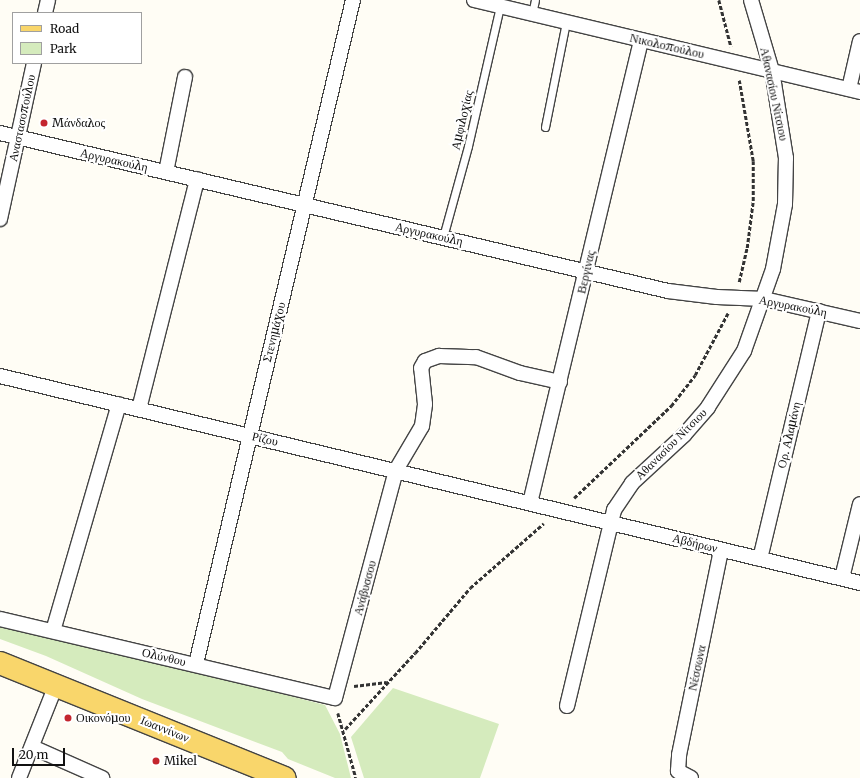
<!DOCTYPE html>
<html>
<head>
<meta charset="utf-8">
<style>
	body { margin:0 }
	#map { position:relative; width:860px; height:778px; overflow:hidden; background:#fffdf5; font-family:Merriweather,serif }
	div>[style] { position:absolute }
	[style*='--x'] { left:calc(var(--x)*1px); top:calc(var(--y)*1px); width:calc(var(--w)*1px); rotate:calc(var(--a)*1deg) }
	.green>* { inset:0; background:#d5ebbd }
	.path>* { height:2.5px; margin-top:-1.25px; transform-origin:0; background:repeating-linear-gradient(90deg,#333 0 4px,transparent 0 6px) }
	.roads { filter:drop-shadow(1px 0 #444) drop-shadow(-1px 0 #444) drop-shadow(0 1px #444) drop-shadow(0 -1px #444) }
	.service>* { height:7px; margin:-3.5px; padding:0 3.5px; transform-origin:3.5px; border-radius:3.5px; background:#fff }
	.minor>* { height:14px; margin:-7px; padding:0 7px; transform-origin:7px; border-radius:7px; background:#fff }
	.primary>* { height:22px; margin:-11px; padding:0 11px; transform-origin:11px; border-radius:11px; background:#f9d66b }
	.dots>* { width:11px; height:11px; translate:-50% -50%; box-sizing:border-box; border:2px solid #fff; border-radius:50% }
	span { translate:-50% -50%; white-space:nowrap; text-align:center; line-height:1.15; -webkit-text-stroke:4px #fff; paint-order:stroke }
	.street-label { font-size:12px; color:#111 }
	.poi-label { font-size:12px; color:#111 }
	.left { translate:0 -50%; text-align:left }
	.legend { position:absolute; left:12px; top:12px; width:130px; height:52px; box-sizing:border-box; background:#fff; border:1px solid #a0a0a0; margin:0; padding:5px 7px; list-style:none; font-size:12px; color:#111 }
	.legend li { display:flex; align-items:center; gap:8px; height:20px }
	.legend b { width:20px; border:1px solid #a0a0a0 }
	.scale { position:absolute; left:12px; top:748px; width:53px; height:18px; box-sizing:border-box; border:2px solid #111; border-top:0; padding-left:5px; font-size:12px; line-height:14px; white-space:nowrap; color:#111; -webkit-text-stroke:3px #fff; paint-order:stroke }
</style>
</head>
<body>
<div id="map">
	<div class="green">
		<i style="clip-path:polygon(0 626px,150px 660px,325px 705px,340px 734px,351px 778px,335px 778px,288px 759px,282px 752px,142px 699px,46px 656px,0 639px)"></i>
		<i style="clip-path:polygon(393px 688px,499px 724px,480px 778px,364px 778px,351px 737px)"></i>
	</div>
	<div class="path">
		<i style="--x:719;--y:0;--w:48;--a:75.4"></i>
		<i style="--x:739;--y:282;--w:35;--a:-77"></i>
		<i style="--x:747;--y:248;--w:47;--a:-82.7"></i>
		<i style="--x:753;--y:201;--w:40;--a:-90"></i>
		<i style="--x:753;--y:161;--w:82;--a:-99.8"></i>
		<i style="--x:574;--y:498;--w:134;--a:-43.5"></i>
		<i style="--x:671;--y:406;--w:39;--a:-52"></i>
		<i style="--x:695;--y:375;--w:70;--a:-62"></i>
		<i style="--x:354;--y:686;--w:33;--a:-7"></i>
		<i style="--x:338;--y:713;--w:67;--a:74.5"></i>
		<i style="--x:345;--y:729;--w:103;--a:-47.4"></i>
		<i style="--x:415;--y:653;--w:85;--a:-49.8"></i>
		<i style="--x:470;--y:588;--w:98;--a:-41.3"></i>
	</div>
	<div class="roads">
		<div class="service">
			<i style="--x:532;--y:14;--w:14;--a:-78"></i>
			<i style="--x:545;--y:127;--w:107;--a:-78.7"></i>
			<i style="--x:443;--y:237;--w:94;--a:-74.6"></i>
			<i style="--x:468;--y:146;--w:144;--a:-77.1"></i>
		</div>
		<div class="minor">
			<i style="--x:474;--y:0;--w:397;--a:13.4"></i>
			<i style="--x:45;--y:13;--w:13;--a:-77"></i>
			<i style="--x:849;--y:89;--w:49;--a:-77.1"></i>
			<i style="--x:0;--y:133;--w:686;--a:13.31"></i>
			<i style="--x:668;--y:291;--w:49;--a:7"></i>
			<i style="--x:717;--y:297;--w:47;--a:2.4"></i>
			<i style="--x:764;--y:299;--w:98;--a:12.9"></i>
			<i style="--x:166;--y:172;--w:97;--a:-78.7"></i>
			<i style="--x:0;--y:219;--w:160;--a:-77.7"></i>
			<i style="--x:0;--y:376;--w:885;--a:13.53"></i>
			<i style="--x:139;--y:409;--w:237;--a:-75.8"></i>
			<i style="--x:530;--y:503;--w:476;--a:-76.5"></i>
			<i style="--x:760;--y:559;--w:255;--a:-76.6"></i>
			<i style="--x:842;--y:578;--w:76;--a:-76.3"></i>
			<i style="--x:0;--y:619;--w:344;--a:13.3"></i>
			<i style="--x:335;--y:698;--w:236;--a:-75"></i>
			<i style="--x:396;--y:470;--w:51;--a:-59.4"></i>
			<i style="--x:422;--y:426;--w:22;--a:-82"></i>
			<i style="--x:425;--y:404;--w:36;--a:-96"></i>
			<i style="--x:421;--y:368;--w:8;--a:-60"></i>
			<i style="--x:425;--y:361;--w:15;--a:-20"></i>
			<i style="--x:439;--y:356;--w:37;--a:2"></i>
			<i style="--x:476;--y:357;--w:47;--a:20"></i>
			<i style="--x:520;--y:373;--w:41;--a:12.7"></i>
			<i style="--x:53;--y:631;--w:236;--a:-73.8"></i>
			<i style="--x:196;--y:664;--w:682;--a:-76.7"></i>
			<i style="--x:567;--y:706;--w:202;--a:-76.5"></i>
			<i style="--x:614;--y:510;--w:32;--a:-56"></i>
			<i style="--x:632;--y:483;--w:71;--a:-42.7"></i>
			<i style="--x:684;--y:435;--w:37;--a:-49"></i>
			<i style="--x:708;--y:407;--w:67;--a:-57.3"></i>
			<i style="--x:744;--y:351;--w:87;--a:-70.5"></i>
			<i style="--x:773;--y:269;--w:66;--a:-79.5"></i>
			<i style="--x:785;--y:204;--w:46;--a:-88.8"></i>
			<i style="--x:786;--y:158;--w:88;--a:-99.1"></i>
			<i style="--x:772;--y:71;--w:74;--a:-106.5"></i>
			<i style="--x:32;--y:747;--w:77;--a:23.9"></i>
			<i style="--x:19;--y:778;--w:100;--a:-68.3"></i>
			<i style="--x:691;--y:778;--w:15;--a:-152"></i>
			<i style="--x:678;--y:771;--w:16;--a:-86"></i>
			<i style="--x:679;--y:755;--w:209;--a:-78.4"></i>
		</div>
		<div class="primary">
			<i style="--x:0;--y:663;--w:307;--a:22"></i>
		</div>
	</div>
	<div class="dots">
		<i style="left:44px;top:123px;background:#c4262e"></i>
		<i style="left:68px;top:718px;background:#c4262e"></i>
		<i style="left:156px;top:761px;background:#c4262e"></i>
	</div>
	<div class="street-label">
		<span style="left:667px;top:46px;rotate:13deg">Νικολοπούλου</span>
		<span style="left:774px;top:94px;rotate:78deg">Αθανασίου Νίτσιου</span>
		<span style="left:22px;top:118px;rotate:-78deg">Αναστασοπούλου</span>
		<span style="left:462px;top:120px;rotate:-77deg">Αμφιλοχίας</span>
		<span style="left:114px;top:160px;rotate:13deg">Αργυρακούλη</span>
		<span style="left:429px;top:234px;rotate:13deg">Αργυρακούλη</span>
		<span style="left:586px;top:272px;rotate:-77deg">Βεργίνας</span>
		<span style="left:793px;top:306px;rotate:11deg">Αργυρακούλη</span>
		<span style="left:274px;top:332px;rotate:-76deg">Στενημάχου</span>
		<span style="left:789px;top:435px;rotate:-77deg">Ορ. Αλαμάνη</span>
		<span style="left:265px;top:439px;rotate:13deg">Ρίζου</span>
		<span style="left:671px;top:444px;rotate:-45deg">Αθανασίου Νίτσιου</span>
		<span style="left:695px;top:543px;rotate:14deg">Αβδήρων</span>
		<span style="left:365px;top:588px;rotate:-75deg">Ανάβυσσου</span>
		<span style="left:164px;top:657px;rotate:13deg">Ολύνθου</span>
		<span style="left:697px;top:668px;rotate:-78deg">Νέσσωνα</span>
		<span style="left:165px;top:729px;rotate:22deg">Ιωαννίνων</span>
	</div>
	<div class="poi-label">
		<span class="left" style="left:52px;top:123px">Μάνδαλος</span>
		<span class="left" style="left:76px;top:718px">Οικονόμου</span>
		<span class="left" style="left:164px;top:761px">Mikel</span>
	</div>
	<ul class="legend">
	<li><b style="height:5px;background:#f9d66b"></b>Road</li>
	<li><b style="height:11px;background:#d5ebbd"></b>Park</li>
	</ul>
	<div class="scale">20 m</div>
</div>
</body>
</html>
